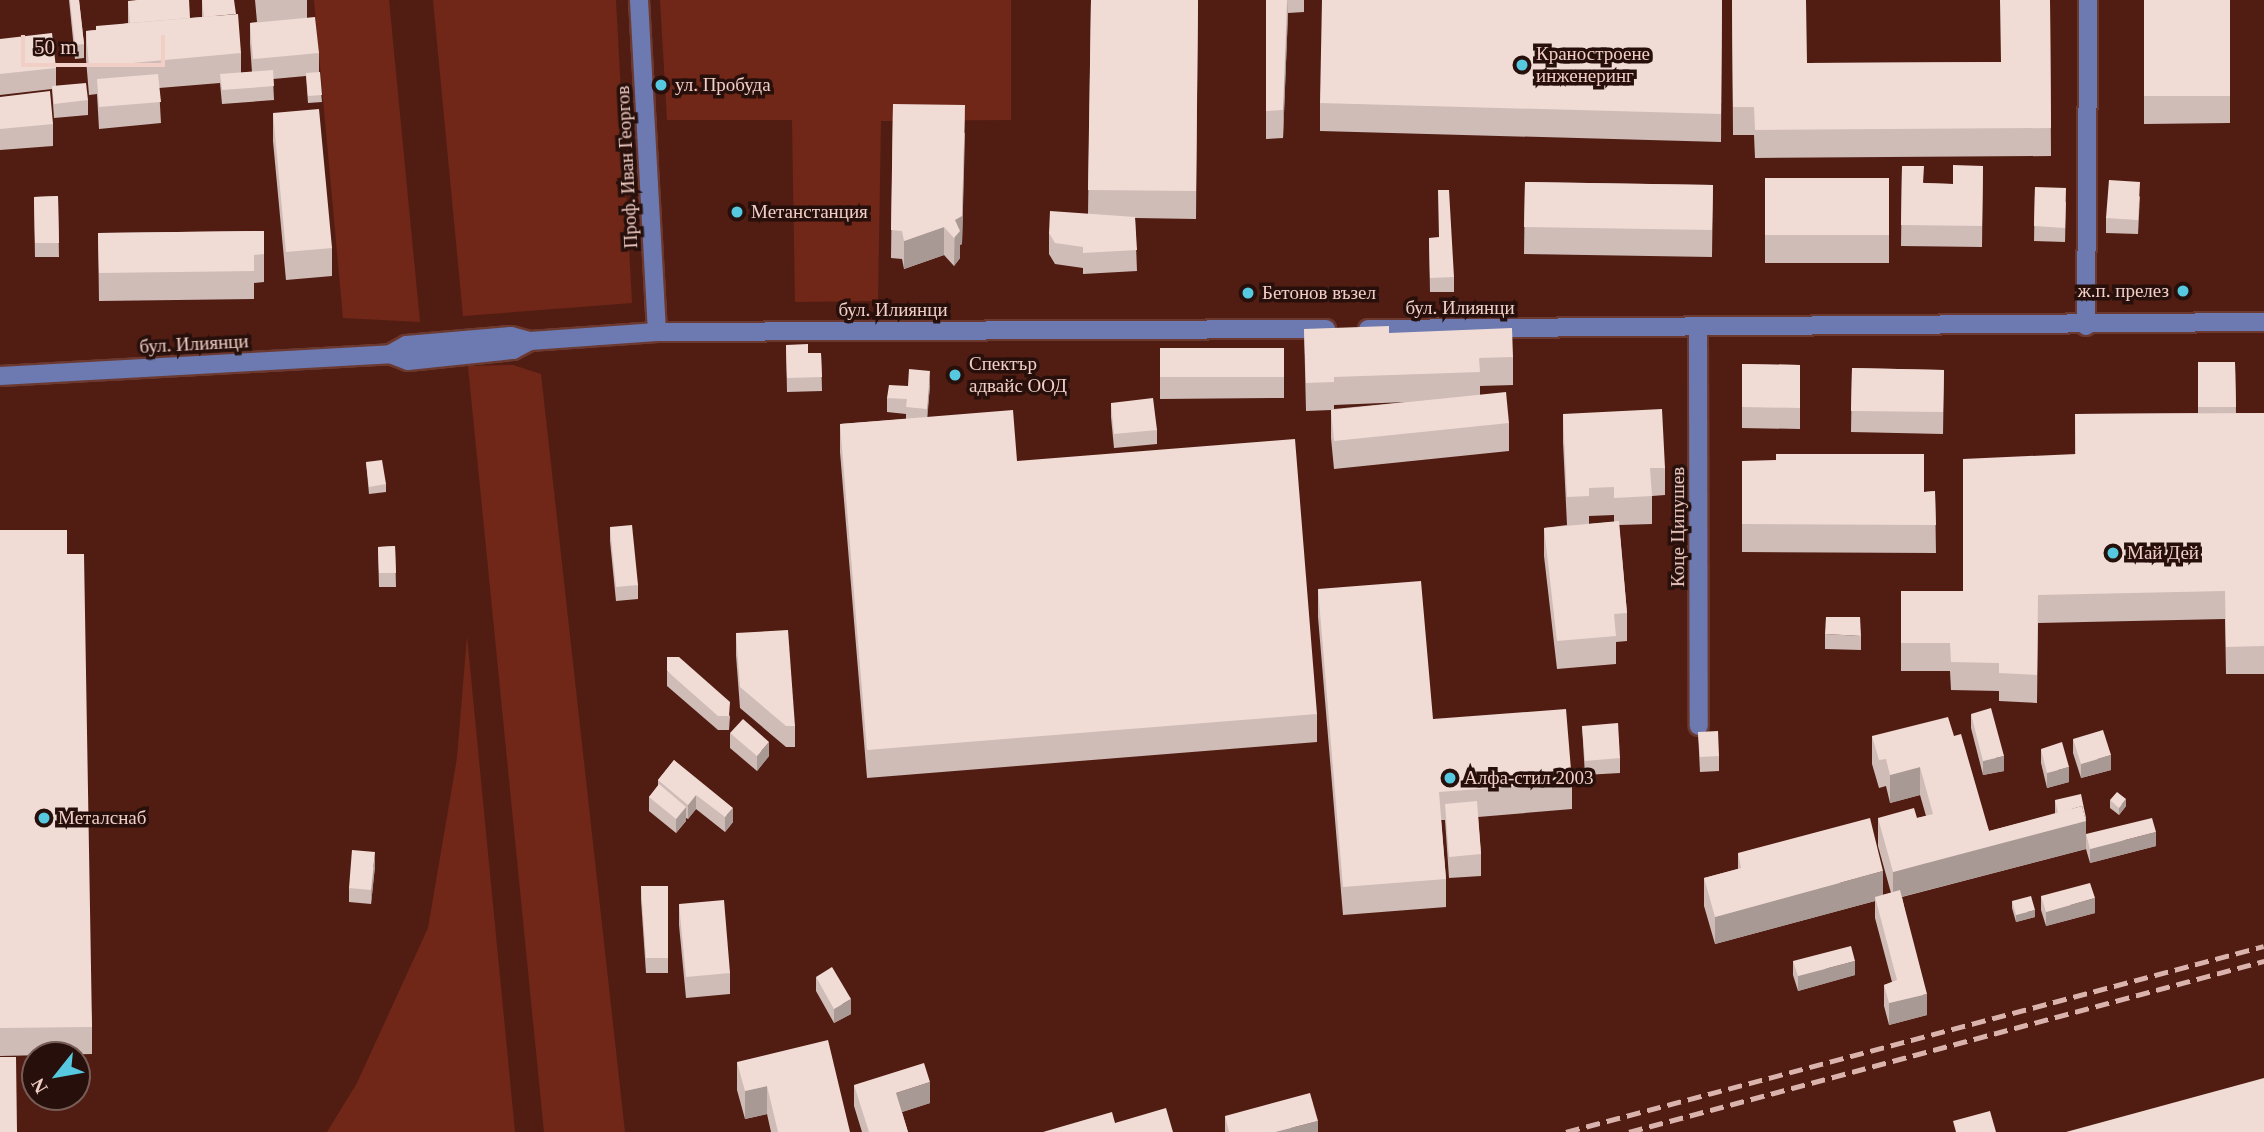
<!DOCTYPE html>
<html>
<head>
<meta charset="utf-8">
<style>
	body { margin:0 }
	#map { position:relative; width:2264px; height:1132px; overflow:hidden; background:#511d13; font-family:Georgia,serif }
	div>[style] { position:absolute }
	[style*='--x'] { left:calc(var(--x)*1px); top:calc(var(--y)*1px); width:calc(var(--w)*1px); rotate:calc(var(--a)*1deg) }
	.green>* { inset:0; background:#702718 }
	.roads { filter:drop-shadow(2px 0 #6b3930) drop-shadow(-2px 0 #6b3930) drop-shadow(0 2px #6b3930) drop-shadow(0 -2px #6b3930) }
	.minor>* { height:18px; margin:-9px; padding:0 9px; transform-origin:9px; border-radius:9px; background:#6d7ab1 }
	.rail>* { height:5px; margin-top:-2.5px; transform-origin:0; background:repeating-linear-gradient(90deg,#dab4ac 0 14px,transparent 0 21px) }
	.wall>* { inset:0; background:#cfbcb7 }
	.shaded-wall>* { inset:0; background:#a99995 }
	.building>* { inset:0; background:#f1dbd5 }
	.dots>* { width:19px; height:19px; translate:-50% -50%; box-sizing:border-box; border:4px solid #27100b; border-radius:50% }
	span { translate:-50% -50%; white-space:nowrap; text-align:center; line-height:1.15; -webkit-text-stroke:7px #27100b; paint-order:stroke }
	.poi-label { font-size:19px; color:#f1cec6 }
	.left { translate:0 -50%; text-align:left }
	.right { translate:-100% -50%; text-align:right }
	.street-label { font-size:19px; color:#f1cec6 }
	.north { position:absolute; left:21px; top:1041px; width:70px; height:70px; box-sizing:border-box; background:#27100b; border:2px solid #785c56; border-radius:50%; rotate:239deg; font-size:19px; font-weight:700; line-height:28px; text-align:center; color:#f1cec6 }
	.north::after { content:''; display:block; margin:auto; width:24px; height:32px; background:#56c9e1; clip-path:polygon(50% 0,100% 100%,50% 72%,0 100%) }
	.scale { position:absolute; left:21px; top:35px; width:144px; height:32px; box-sizing:border-box; border:4px solid #f1cec6; border-top:0; padding-left:9px; font-size:21px; line-height:24px; white-space:nowrap; color:#f1cec6; -webkit-text-stroke:5px #27100b; paint-order:stroke }
</style>
</head>
<body>
<div id="map">
	<div class="green">
		<i style="clip-path:polygon(314px 0,389px 0,420px 322px,343px 318px)"></i>
		<i style="clip-path:polygon(433px 0,616px 0,632px 303px,463px 316px)"></i>
		<i style="clip-path:polygon(660px 0,1011px 0,1011px 120px,881px 121px,878px 301px,795px 302px,792px 120px,667px 120px)"></i>
		<i style="clip-path:polygon(513px 365px,541px 374px,625px 1132px,544px 1132px,468px 366px)"></i>
		<i style="clip-path:polygon(467px 636px,515px 1132px,327px 1132px,357px 1083px,428px 928px,457px 758px)"></i>
	</div>
	<div class="roads">
		<div class="minor">
			<i style="--x:639;--y:0;--w:332;--a:86.9"></i>
			<i style="--x:2086;--y:326;--w:326;--a:-89.6"></i>
			<i style="--x:1698;--y:328;--w:398;--a:89.9"></i>
			<i style="--x:1368;--y:329;--w:896;--a:-0.45"></i>
			<i style="--x:390;--y:354;--w:18;--a:-29"></i>
			<i style="--x:406;--y:345;--w:105;--a:-4.9"></i>
			<i style="--x:511;--y:336;--w:20;--a:15"></i>
			<i style="--x:530;--y:341;--w:127;--a:-4.1"></i>
			<i style="--x:657;--y:332;--w:669;--a:-0.26"></i>
			<i style="--x:0;--y:376;--w:391;--a:-3.2"></i>
			<i style="--x:390;--y:354;--w:19;--a:21"></i>
			<i style="--x:408;--y:361;--w:106;--a:-6"></i>
			<i style="--x:513;--y:350;--w:19;--a:-28"></i>
		</div>
	</div>
	<div class="rail">
		<i style="--x:1566;--y:1132;--w:722;--a:-14.92"></i>
		<i style="--x:1629;--y:1132;--w:658;--a:-15.07"></i>
	</div>
	<div class="wall">
		<i style="clip-path:polygon(69px 0,79px 0,84px 44px,84px 58px,75px 59px)"></i>
		<i style="clip-path:polygon(202px 0,241px 53px,241px 73px,252px 72px,250px 44px,250px 23px,257px 22px,255px 0,307px 0,307px 18px,319px 53px,319px 72px,322px 102px,308px 103px,306px 76px,273px 79px,274px 100px,222px 104px,220px 83px,159px 88px,161px 123px,99px 129px,97px 94px,89px 95px,86px 59px,86px 31px,96px 30px,128px 23px,128px 1px,190px 18px,202px 17px)"></i>
		<i style="clip-path:polygon(1091px 0,1198px 0,1196px 219px,1135px 218px,1137px 271px,1083px 274px,1083px 268px,1055px 264px,1049px 254px,1049px 233px,1088px 214px)"></i>
		<i style="clip-path:polygon(1266px 0,1304px 0,1304px 12px,1288px 13px,1283px 138px,1266px 139px)"></i>
		<i style="clip-path:polygon(1722px 0,1721px 142px,1320px 131px,1320px 103px)"></i>
		<i style="clip-path:polygon(1732px 0,1807px 63px,2001px 62px,2050px 0,2051px 156px,1755px 158px,1754px 135px,1733px 135px)"></i>
		<i style="clip-path:polygon(2144px 0,2230px 0,2230px 123px,2144px 124px)"></i>
		<i style="clip-path:polygon(0 39px,56px 68px,56px 86px,88px 100px,88px 115px,54px 118px,52px 89px,0 95px)"></i>
		<i style="clip-path:polygon(0 97px,53px 124px,53px 146px,0 150px)"></i>
		<i style="clip-path:polygon(893px 104px,965px 133px,962px 244px,960px 245px,960px 258px,954px 266px,944px 255px,904px 269px,902px 259px,891px 258px)"></i>
		<i style="clip-path:polygon(273px 113px,332px 248px,332px 276px,286px 280px,273px 141px)"></i>
		<i style="clip-path:polygon(1902px 166px,1924px 183px,1953px 184px,1983px 166px,1982px 247px,1901px 246px)"></i>
		<i style="clip-path:polygon(1765px 178px,1889px 178px,1889px 263px,1765px 263px)"></i>
		<i style="clip-path:polygon(1525px 182px,1713px 185px,1712px 257px,1524px 254px)"></i>
		<i style="clip-path:polygon(2035px 187px,2066px 202px,2065px 242px,2034px 241px)"></i>
		<i style="clip-path:polygon(58px 196px,59px 257px,35px 257px,34px 197px)"></i>
		<i style="clip-path:polygon(2140px 196px,2138px 234px,2106px 233px,2106px 218px)"></i>
		<i style="clip-path:polygon(264px 231px,264px 282px,254px 283px,254px 299px,99px 301px,98px 233px)"></i>
		<i style="clip-path:polygon(1429px 238px,1454px 277px,1454px 292px,1430px 292px)"></i>
		<i style="clip-path:polygon(evenodd,1304px 329px,1389px 333px,1513px 357px,1513px 385px,1480px 386px,1480px 395px,1509px 423px,1509px 451px,1334px 469px,1331px 438px,1331px 410px,1306px 411px,1304px 329px,1406px 402px,1334px 409px,1334px 405px,1406px 402px)"></i>
		<i style="clip-path:polygon(786px 345px,808px 353px,821px 353px,822px 391px,787px 392px)"></i>
		<i style="clip-path:polygon(1160px 348px,1284px 348px,1284px 398px,1160px 399px)"></i>
		<i style="clip-path:polygon(2198px 362px,2235px 362px,2236px 413px,2264px 413px,2264px 674px,2226px 674px,2225px 619px,2038px 623px,2037px 703px,1999px 701px,1999px 691px,1951px 690px,1950px 671px,1901px 671px,1901px 591px,1963px 591px,2075px 454px,2075px 414px,2198px 413px)"></i>
		<i style="clip-path:polygon(1742px 364px,1800px 365px,1800px 429px,1742px 428px)"></i>
		<i style="clip-path:polygon(1852px 368px,1944px 370px,1943px 434px,1851px 432px)"></i>
		<i style="clip-path:polygon(930px 385px,927px 417px,1017px 461px,1317px 714px,1317px 742px,867px 778px,840px 452px,840px 424px,906px 419px,906px 414px,887px 412px,887px 398px,908px 386px)"></i>
		<i style="clip-path:polygon(1111px 403px,1157px 430px,1157px 444px,1114px 448px,1111px 417px)"></i>
		<i style="clip-path:polygon(evenodd,1563px 414px,1665px 468px,1665px 495px,1652px 496px,1652px 524px,1619px 525px,1627px 613px,1627px 641px,1616px 642px,1616px 664px,1557px 669px,1544px 556px,1544px 528px,1567px 525px,1563px 442px,1563px 414px,1614px 515px,1614px 522px,1589px 524px,1589px 516px,1614px 515px)"></i>
		<i style="clip-path:polygon(1742px 461px,1924px 492px,1935px 491px,1936px 553px,1742px 552px)"></i>
		<i style="clip-path:polygon(366px 462px,386px 484px,386px 492px,369px 494px)"></i>
		<i style="clip-path:polygon(610px 527px,638px 585px,638px 599px,616px 601px,610px 541px)"></i>
		<i style="clip-path:polygon(0 530px,67px 554px,92px 1027px,92px 1054px,0 1056px)"></i>
		<i style="clip-path:polygon(395px 546px,396px 587px,379px 587px,378px 547px)"></i>
		<i style="clip-path:polygon(1318px 589px,1433px 719px,1572px 782px,1572px 809px,1478px 817px,1481px 854px,1481px 876px,1449px 878px,1445px 820px,1441px 820px,1446px 879px,1446px 907px,1343px 915px,1318px 617px)"></i>
		<i style="clip-path:polygon(736px 633px,795px 726px,795px 747px,786px 747px,740px 708px,736px 655px)"></i>
		<i style="clip-path:polygon(1825px 634px,1861px 636px,1861px 650px,1825px 649px)"></i>
		<i style="clip-path:polygon(667px 671px,730px 716px,729px 730px,718px 730px,667px 686px)"></i>
		<i style="clip-path:polygon(1971px 714px,2004px 771px,1983px 775px,1971px 728px)"></i>
		<i style="clip-path:polygon(1582px 726px,1620px 758px,1620px 773px,1585px 775px)"></i>
		<i style="clip-path:polygon(1698px 732px,1719px 756px,1719px 771px,1700px 772px)"></i>
		<i style="clip-path:polygon(730px 733px,769px 756px,757px 771px,730px 748px)"></i>
		<i style="clip-path:polygon(1872px 736px,1954px 736px,1989px 831px,2055px 814px,2055px 800px,2086px 818px,2086px 834px,2156px 846px,2090px 863px,2086px 849px,1902px 897px,1927px 1015px,1889px 1025px,1884px 1006px,1884px 985px,1892px 982px,1875px 918px,1875px 901px,1715px 944px,1704px 906px,1704px 878px,1738px 869px,1738px 853px,1883px 895px,1891px 893px,1878px 846px,1878px 818px,1917px 818px,1926px 816px,1920px 795px,1890px 803px,1886px 786px,1879px 788px,1872px 764px)"></i>
		<i style="clip-path:polygon(2073px 739px,2111px 770px,2081px 778px,2073px 753px)"></i>
		<i style="clip-path:polygon(2041px 749px,2069px 782px,2047px 788px,2041px 763px)"></i>
		<i style="clip-path:polygon(674px 760px,733px 822px,725px 832px,696px 809px,688px 819px,686px 818px,686px 821px,676px 833px,649px 811px,649px 797px,658px 786px,658px 780px)"></i>
		<i style="clip-path:polygon(2110px 800px,2126px 806px,2119px 815px,2110px 808px)"></i>
		<i style="clip-path:polygon(375px 866px,371px 904px,349px 902px,349px 888px)"></i>
		<i style="clip-path:polygon(641px 886px,668px 886px,668px 973px,646px 973px,641px 900px)"></i>
		<i style="clip-path:polygon(2041px 896px,2095px 913px,2046px 926px,2041px 910px)"></i>
		<i style="clip-path:polygon(2012px 901px,2035px 917px,2016px 922px,2012px 908px)"></i>
		<i style="clip-path:polygon(679px 904px,730px 973px,730px 994px,686px 998px,679px 925px)"></i>
		<i style="clip-path:polygon(1793px 961px,1855px 975px,1798px 991px,1793px 975px)"></i>
		<i style="clip-path:polygon(816px 977px,851px 1014px,834px 1023px,816px 991px)"></i>
		<i style="clip-path:polygon(737px 1062px,850px 1132px,771px 1132px,767px 1114px,745px 1119px,737px 1090px)"></i>
		<i style="clip-path:polygon(854px 1085px,930px 1103px,902px 1112px,908px 1132px,862px 1132px,854px 1106px)"></i>
		<i style="clip-path:polygon(1225px 1116px,1318px 1132px,1225px 1132px)"></i>
	</div>
	<div class="shaded-wall">
		<i style="clip-path:polygon(1288px 0,1288px 13px,1283px 138px,1283px 110px)"></i>
		<i style="clip-path:polygon(965px 105px,962px 244px,960px 245px,960px 258px,954px 266px,955px 220px)"></i>
		<i style="clip-path:polygon(944px 227px,944px 255px,904px 269px,904px 241px)"></i>
		<i style="clip-path:polygon(930px 371px,930px 385px,927px 423px,927px 409px)"></i>
		<i style="clip-path:polygon(769px 742px,769px 756px,757px 771px,757px 756px)"></i>
		<i style="clip-path:polygon(2111px 755px,2111px 770px,2081px 778px,2081px 764px)"></i>
		<i style="clip-path:polygon(2004px 756px,2004px 771px,1983px 775px,1983px 761px)"></i>
		<i style="clip-path:polygon(1920px 767px,1920px 795px,1890px 803px,1890px 775px)"></i>
		<i style="clip-path:polygon(2069px 767px,2069px 782px,2047px 788px,2047px 773px)"></i>
		<i style="clip-path:polygon(696px 795px,696px 809px,688px 819px,688px 805px)"></i>
		<i style="clip-path:polygon(2126px 799px,2126px 806px,2119px 815px,2119px 808px)"></i>
		<i style="clip-path:polygon(686px 807px,686px 821px,676px 833px,676px 819px)"></i>
		<i style="clip-path:polygon(733px 808px,733px 822px,725px 832px,725px 817px)"></i>
		<i style="clip-path:polygon(2086px 818px,2086px 849px,1893px 899px,1893px 872px)"></i>
		<i style="clip-path:polygon(2156px 832px,2156px 846px,2090px 863px,2090px 849px)"></i>
		<i style="clip-path:polygon(375px 852px,375px 866px,371px 904px,371px 890px)"></i>
		<i style="clip-path:polygon(1883px 871px,1883px 899px,1875px 897px,1875px 901px,1715px 944px,1715px 917px)"></i>
		<i style="clip-path:polygon(2095px 898px,2095px 913px,2046px 926px,2046px 912px)"></i>
		<i style="clip-path:polygon(2035px 910px,2035px 917px,2016px 922px,2016px 915px)"></i>
		<i style="clip-path:polygon(1855px 961px,1855px 975px,1798px 991px,1798px 976px)"></i>
		<i style="clip-path:polygon(1927px 994px,1927px 1015px,1889px 1025px,1889px 1003px)"></i>
		<i style="clip-path:polygon(851px 999px,851px 1014px,834px 1023px,834px 1009px)"></i>
		<i style="clip-path:polygon(930px 1082px,930px 1103px,896px 1114px,896px 1093px)"></i>
		<i style="clip-path:polygon(767px 1086px,767px 1114px,745px 1119px,745px 1091px)"></i>
		<i style="clip-path:polygon(1318px 1121px,1318px 1132px,1275px 1132px)"></i>
	</div>
	<div class="building">
		<i style="clip-path:polygon(70px 0,79px 0,84px 44px,75px 45px)"></i>
		<i style="clip-path:polygon(137px 0,189px 0,190px 18px,130px 23px,128px 1px)"></i>
		<i style="clip-path:polygon(202px 0,234px 0,236px 14px,204px 17px)"></i>
		<i style="clip-path:polygon(1091px 0,1198px 0,1196px 191px,1088px 190px)"></i>
		<i style="clip-path:polygon(1266px 0,1287px 0,1283px 110px,1266px 111px)"></i>
		<i style="clip-path:polygon(1322px 0,1722px 0,1721px 114px,1320px 103px)"></i>
		<i style="clip-path:polygon(1732px 0,1806px 0,1807px 63px,2001px 62px,2000px 0,2050px 0,2051px 128px,1755px 130px,1754px 107px,1733px 107px)"></i>
		<i style="clip-path:polygon(2144px 0,2230px 0,2230px 96px,2144px 96px)"></i>
		<i style="clip-path:polygon(238px 14px,241px 53px,89px 67px,86px 31px,96px 30px,96px 26px)"></i>
		<i style="clip-path:polygon(315px 17px,319px 53px,253px 59px,250px 23px)"></i>
		<i style="clip-path:polygon(52px 33px,56px 68px,0 74px,0 39px)"></i>
		<i style="clip-path:polygon(273px 70px,274px 86px,222px 90px,220px 74px)"></i>
		<i style="clip-path:polygon(320px 72px,322px 95px,308px 96px,306px 73px)"></i>
		<i style="clip-path:polygon(158px 74px,161px 102px,99px 107px,97px 79px)"></i>
		<i style="clip-path:polygon(86px 83px,88px 100px,54px 104px,52px 86px)"></i>
		<i style="clip-path:polygon(50px 91px,53px 124px,0 129px,0 97px)"></i>
		<i style="clip-path:polygon(893px 104px,965px 105px,962px 216px,955px 220px,960px 231px,954px 238px,944px 227px,904px 241px,902px 231px,891px 230px)"></i>
		<i style="clip-path:polygon(319px 109px,332px 248px,286px 252px,273px 113px)"></i>
		<i style="clip-path:polygon(1953px 165px,1983px 166px,1982px 226px,1901px 225px,1902px 166px,1924px 166px,1923px 183px,1953px 184px)"></i>
		<i style="clip-path:polygon(1765px 178px,1889px 178px,1889px 235px,1765px 235px)"></i>
		<i style="clip-path:polygon(2109px 180px,2140px 182px,2138px 220px,2106px 218px)"></i>
		<i style="clip-path:polygon(1525px 182px,1713px 185px,1712px 230px,1524px 227px)"></i>
		<i style="clip-path:polygon(2035px 187px,2066px 188px,2065px 228px,2034px 226px)"></i>
		<i style="clip-path:polygon(1438px 190px,1449px 190px,1454px 277px,1430px 278px,1429px 238px,1439px 237px)"></i>
		<i style="clip-path:polygon(58px 196px,59px 243px,35px 243px,34px 197px)"></i>
		<i style="clip-path:polygon(1050px 211px,1135px 217px,1137px 250px,1083px 253px,1083px 247px,1055px 243px,1049px 233px)"></i>
		<i style="clip-path:polygon(264px 231px,264px 254px,254px 255px,254px 271px,99px 273px,98px 233px)"></i>
		<i style="clip-path:polygon(1389px 326px,1389px 333px,1512px 328px,1513px 357px,1479px 358px,1480px 372px,1334px 377px,1334px 382px,1306px 383px,1304px 329px)"></i>
		<i style="clip-path:polygon(808px 344px,808px 353px,821px 353px,822px 377px,787px 378px,786px 345px)"></i>
		<i style="clip-path:polygon(1160px 348px,1284px 348px,1284px 377px,1160px 377px)"></i>
		<i style="clip-path:polygon(2198px 362px,2235px 362px,2236px 407px,2198px 407px)"></i>
		<i style="clip-path:polygon(1742px 364px,1800px 365px,1800px 408px,1742px 407px)"></i>
		<i style="clip-path:polygon(1852px 368px,1944px 370px,1943px 412px,1851px 411px)"></i>
		<i style="clip-path:polygon(909px 369px,930px 371px,927px 409px,906px 407px,907px 399px,887px 398px,889px 385px,908px 386px)"></i>
		<i style="clip-path:polygon(1506px 392px,1509px 423px,1334px 441px,1331px 410px)"></i>
		<i style="clip-path:polygon(1153px 398px,1157px 430px,1114px 434px,1111px 403px)"></i>
		<i style="clip-path:polygon(1662px 409px,1665px 468px,1650px 468px,1652px 496px,1614px 498px,1614px 487px,1589px 488px,1589px 496px,1567px 497px,1563px 414px)"></i>
		<i style="clip-path:polygon(1013px 410px,1017px 461px,1295px 439px,1317px 714px,867px 750px,840px 424px)"></i>
		<i style="clip-path:polygon(2264px 413px,2264px 646px,2226px 647px,2225px 591px,2038px 595px,2037px 675px,1999px 673px,1999px 663px,1951px 662px,1950px 643px,1901px 643px,1901px 591px,1963px 591px,1963px 459px,2076px 454px,2075px 414px)"></i>
		<i style="clip-path:polygon(1776px 454px,1924px 454px,1924px 492px,1935px 491px,1936px 525px,1742px 524px,1742px 461px,1776px 460px)"></i>
		<i style="clip-path:polygon(382px 460px,386px 484px,369px 487px,366px 462px)"></i>
		<i style="clip-path:polygon(1619px 521px,1627px 613px,1614px 614px,1616px 636px,1557px 641px,1544px 528px)"></i>
		<i style="clip-path:polygon(632px 525px,638px 585px,616px 587px,610px 527px)"></i>
		<i style="clip-path:polygon(0 530px,67px 530px,67px 554px,84px 554px,92px 1027px,0 1028px)"></i>
		<i style="clip-path:polygon(395px 546px,396px 573px,379px 573px,378px 547px)"></i>
		<i style="clip-path:polygon(1421px 581px,1433px 719px,1566px 709px,1572px 782px,1439px 792px,1446px 879px,1343px 887px,1318px 589px)"></i>
		<i style="clip-path:polygon(1826px 617px,1860px 617px,1861px 636px,1825px 634px)"></i>
		<i style="clip-path:polygon(788px 630px,795px 726px,786px 726px,740px 687px,736px 633px)"></i>
		<i style="clip-path:polygon(667px 657px,679px 657px,730px 702px,729px 716px,718px 716px,667px 671px)"></i>
		<i style="clip-path:polygon(1991px 708px,2004px 756px,1983px 761px,1971px 714px)"></i>
		<i style="clip-path:polygon(1948px 717px,1954px 736px,1961px 734px,1989px 831px,2082px 806px,2086px 821px,1893px 872px,1878px 818px,1914px 808px,1917px 818px,1933px 814px,1920px 767px,1890px 775px,1886px 759px,1879px 760px,1872px 736px)"></i>
		<i style="clip-path:polygon(743px 719px,769px 742px,757px 756px,730px 733px)"></i>
		<i style="clip-path:polygon(1618px 723px,1620px 758px,1585px 761px,1582px 726px)"></i>
		<i style="clip-path:polygon(2103px 730px,2111px 755px,2081px 764px,2073px 739px)"></i>
		<i style="clip-path:polygon(1718px 731px,1719px 756px,1700px 757px,1698px 732px)"></i>
		<i style="clip-path:polygon(2062px 742px,2069px 767px,2047px 773px,2041px 749px)"></i>
		<i style="clip-path:polygon(674px 760px,733px 808px,725px 817px,696px 795px,688px 805px,658px 780px)"></i>
		<i style="clip-path:polygon(659px 784px,686px 807px,676px 819px,649px 797px)"></i>
		<i style="clip-path:polygon(2117px 792px,2126px 799px,2119px 808px,2110px 800px)"></i>
		<i style="clip-path:polygon(2081px 794px,2086px 818px,2085px 818px,2082px 806px,2058px 813px,2055px 800px)"></i>
		<i style="clip-path:polygon(1477px 801px,1481px 854px,1449px 857px,1445px 804px)"></i>
		<i style="clip-path:polygon(1870px 818px,1883px 871px,1715px 917px,1704px 878px,1741px 868px,1738px 853px)"></i>
		<i style="clip-path:polygon(2152px 818px,2156px 832px,2090px 849px,2086px 834px)"></i>
		<i style="clip-path:polygon(352px 850px,375px 852px,371px 890px,349px 888px)"></i>
		<i style="clip-path:polygon(2090px 883px,2095px 898px,2046px 912px,2041px 896px)"></i>
		<i style="clip-path:polygon(641px 886px,668px 886px,668px 958px,646px 958px)"></i>
		<i style="clip-path:polygon(1900px 890px,1927px 994px,1889px 1003px,1884px 985px,1897px 980px,1875px 897px)"></i>
		<i style="clip-path:polygon(2031px 896px,2035px 910px,2016px 915px,2012px 901px)"></i>
		<i style="clip-path:polygon(724px 900px,730px 973px,686px 977px,679px 904px)"></i>
		<i style="clip-path:polygon(1851px 946px,1855px 961px,1798px 976px,1793px 961px)"></i>
		<i style="clip-path:polygon(832px 967px,851px 999px,834px 1009px,816px 977px)"></i>
		<i style="clip-path:polygon(828px 1040px,850px 1132px,778px 1132px,767px 1086px,745px 1091px,737px 1062px)"></i>
		<i style="clip-path:polygon(0 1057px,16px 1057px,17px 1132px,0 1132px)"></i>
		<i style="clip-path:polygon(924px 1063px,930px 1082px,896px 1093px,908px 1132px,869px 1132px,854px 1085px)"></i>
		<i style="clip-path:polygon(2264px 1078px,2264px 1132px,2066px 1132px)"></i>
		<i style="clip-path:polygon(1310px 1093px,1318px 1121px,1275px 1132px,1229px 1132px,1225px 1116px)"></i>
		<i style="clip-path:polygon(1166px 1108px,1173px 1132px,1043px 1132px,1112px 1112px,1115px 1123px)"></i>
		<i style="clip-path:polygon(1990px 1111px,1996px 1132px,1956px 1132px,1953px 1121px)"></i>
	</div>
	<div class="dots">
		<i style="left:1522px;top:65px;background:#56c9e1"></i>
		<i style="left:661px;top:85px;background:#56c9e1"></i>
		<i style="left:737px;top:212px;background:#56c9e1"></i>
		<i style="left:2183px;top:291px;background:#56c9e1"></i>
		<i style="left:1248px;top:293px;background:#56c9e1"></i>
		<i style="left:955px;top:375px;background:#56c9e1"></i>
		<i style="left:2113px;top:553px;background:#56c9e1"></i>
		<i style="left:1450px;top:778px;background:#56c9e1"></i>
		<i style="left:44px;top:818px;background:#56c9e1"></i>
	</div>
	<div class="poi-label">
		<span class="left" style="left:1536px;top:65px">Краностроене<br>инженеринг</span>
		<span class="left" style="left:675px;top:85px">ул. Пробуда</span>
		<span class="left" style="left:751px;top:212px">Метанстанция</span>
		<span class="right" style="left:2169px;top:291px">ж.п. прелез</span>
		<span class="left" style="left:1262px;top:293px">Бетонов възел</span>
		<span class="left" style="left:969px;top:375px">Спектър<br>адвайс ООД</span>
		<span class="left" style="left:2127px;top:553px">Май Дей</span>
		<span class="left" style="left:1464px;top:778px">Алфа-стил 2003</span>
		<span class="left" style="left:58px;top:818px">Металснаб</span>
	</div>
	<div class="street-label">
		<span style="left:627px;top:167px;rotate:-93deg">Проф. Иван Георгов</span>
		<span style="left:1460px;top:308px">бул. Илиянци</span>
		<span style="left:893px;top:310px">бул. Илиянци</span>
		<span style="left:194px;top:344px;rotate:-3deg">бул. Илиянци</span>
		<span style="left:1678px;top:527px;rotate:-90deg">Коце Ципушев</span>
	</div>
	<div class="north">N</div>
	<div class="scale">50 m</div>
</div>
</body>
</html>
